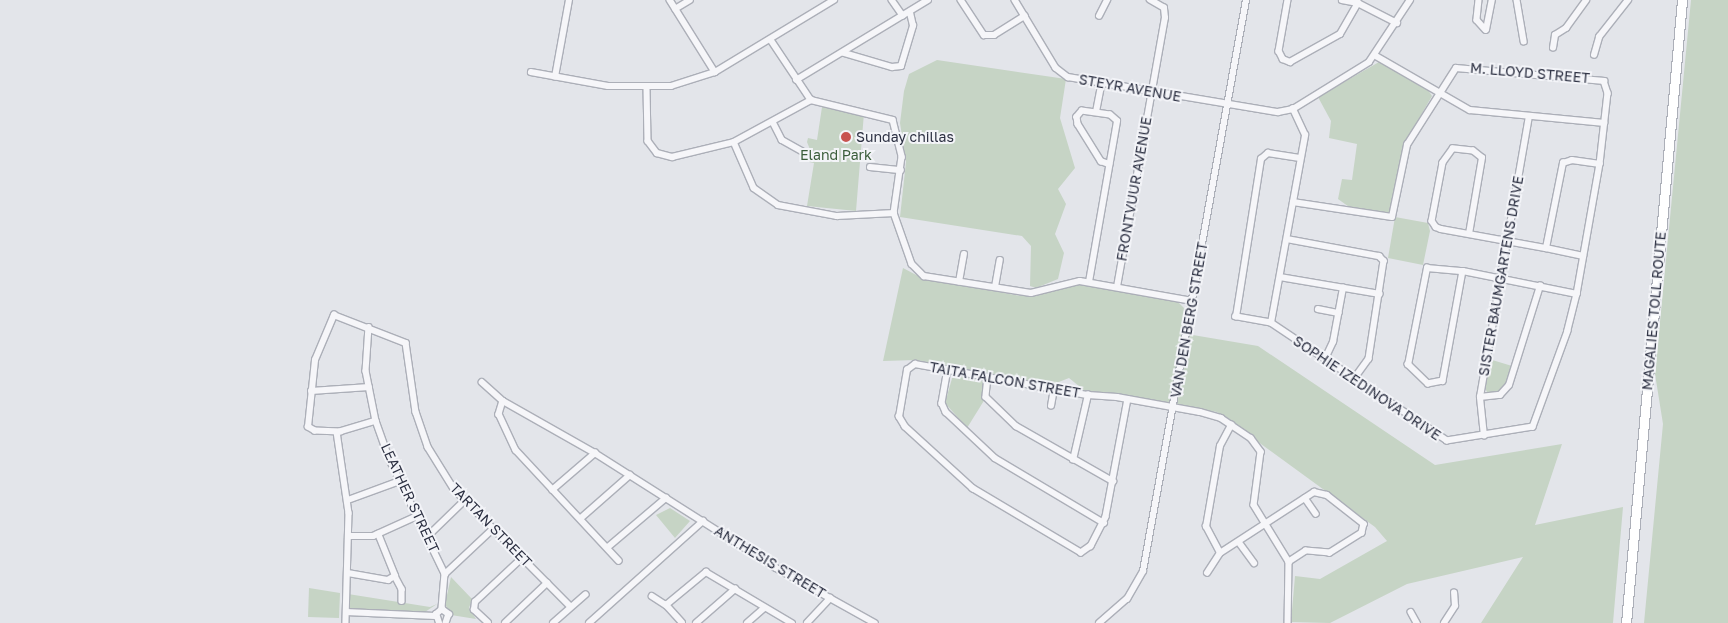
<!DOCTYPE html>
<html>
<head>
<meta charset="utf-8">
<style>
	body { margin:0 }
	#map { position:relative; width:1728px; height:623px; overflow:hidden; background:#e3e5ea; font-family:"Golos Text",sans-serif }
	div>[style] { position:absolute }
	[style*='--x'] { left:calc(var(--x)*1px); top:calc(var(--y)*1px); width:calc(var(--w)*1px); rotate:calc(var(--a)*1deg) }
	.green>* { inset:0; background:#c6d4c5 }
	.roads { filter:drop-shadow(1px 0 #acafb8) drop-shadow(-1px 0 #acafb8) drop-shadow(0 1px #acafb8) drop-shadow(0 -1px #acafb8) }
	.minor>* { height:5.5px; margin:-2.75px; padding:0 2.75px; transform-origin:2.75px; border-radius:2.75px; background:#f6f6f9 }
	.highway>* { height:9px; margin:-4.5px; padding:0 4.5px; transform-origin:4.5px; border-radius:4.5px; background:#fff }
	.dots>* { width:14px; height:14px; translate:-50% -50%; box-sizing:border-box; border:2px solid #f3f4f8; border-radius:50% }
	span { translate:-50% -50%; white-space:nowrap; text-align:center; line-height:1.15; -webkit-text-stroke:4px #f3f4f8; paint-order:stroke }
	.street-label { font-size:14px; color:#2c3042 }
	.poi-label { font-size:14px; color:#2c3042 }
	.left { translate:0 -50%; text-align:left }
	.park-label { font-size:14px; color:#3a5d3a }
</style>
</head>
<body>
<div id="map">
	<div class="green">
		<i style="clip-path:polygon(1691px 0,1728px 0,1728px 623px,1644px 623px,1663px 424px,1655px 374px)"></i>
		<i style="clip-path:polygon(937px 60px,1066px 79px,1060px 118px,1075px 168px,1058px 189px,1066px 204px,1055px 234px,1064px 253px,1058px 279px,1036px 288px,1030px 286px,1031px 246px,1022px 236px,900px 217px,906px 162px,900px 123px,904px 91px,909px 74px)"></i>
		<i style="clip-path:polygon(1379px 62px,1428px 90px,1432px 96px,1405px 143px,1390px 214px,1352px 209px,1338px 199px,1342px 179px,1352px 180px,1357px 144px,1329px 138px,1331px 121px,1318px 97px)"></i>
		<i style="clip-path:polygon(822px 107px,864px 113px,856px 211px,807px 206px,814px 163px,804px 161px,811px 152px,807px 142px,808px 138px,817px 140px)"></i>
		<i style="clip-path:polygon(1395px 217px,1428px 223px,1430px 231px,1423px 265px,1388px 258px)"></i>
		<i style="clip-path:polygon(903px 268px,922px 278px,1021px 296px,1038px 295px,1074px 282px,1176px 300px,1186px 310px,1181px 333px,1258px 346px,1435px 465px,1562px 444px,1535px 525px,1623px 507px,1613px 623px,1481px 623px,1523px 557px,1407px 584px,1330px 623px,1291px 622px,1295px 576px,1320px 579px,1387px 541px,1375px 527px,1217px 412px,1085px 391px,1069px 378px,1051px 385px,916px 360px,883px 361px)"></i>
		<i style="clip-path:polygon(1489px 359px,1512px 366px,1505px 388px,1498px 393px,1488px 394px,1484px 386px)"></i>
		<i style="clip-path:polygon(953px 375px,976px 378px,983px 382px,985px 399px,967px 428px,945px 403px)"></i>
		<i style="clip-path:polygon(670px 508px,690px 521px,675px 538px,656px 515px)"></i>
		<i style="clip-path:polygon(451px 577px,472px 599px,469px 608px,476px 619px,451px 615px,445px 604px)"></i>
		<i style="clip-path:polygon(309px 588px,340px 593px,339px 618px,308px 617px)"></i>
		<i style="clip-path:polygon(348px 594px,430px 607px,437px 604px,425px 612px,352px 610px,348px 607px)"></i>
	</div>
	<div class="roads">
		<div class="minor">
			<i style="--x:670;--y:0;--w:85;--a:58"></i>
			<i style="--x:892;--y:0;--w:19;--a:55"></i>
			<i style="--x:961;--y:0;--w:42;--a:56.7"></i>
			<i style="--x:984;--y:35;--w:10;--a:0"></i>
			<i style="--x:994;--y:35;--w:36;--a:-32"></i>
			<i style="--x:1015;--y:0;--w:79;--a:58.9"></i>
			<i style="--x:1056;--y:68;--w:15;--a:37"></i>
			<i style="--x:1068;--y:77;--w:213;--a:9.5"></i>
			<i style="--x:1278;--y:112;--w:15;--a:-11"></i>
			<i style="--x:1293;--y:109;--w:89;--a:-31.7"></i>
			<i style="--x:1369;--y:62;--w:74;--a:-56.5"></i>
			<i style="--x:1288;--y:0;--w:52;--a:100"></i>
			<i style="--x:1279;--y:51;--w:9;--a:63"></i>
			<i style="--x:1283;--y:59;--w:8;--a:23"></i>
			<i style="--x:1290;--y:62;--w:57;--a:-29.2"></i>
			<i style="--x:1340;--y:34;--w:36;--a:-60"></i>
			<i style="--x:1342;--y:0;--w:16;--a:11"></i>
			<i style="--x:1358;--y:3;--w:44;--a:27.1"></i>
			<i style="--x:1479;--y:0;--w:20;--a:96"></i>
			<i style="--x:1477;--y:20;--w:13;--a:48"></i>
			<i style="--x:1486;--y:30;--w:31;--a:-79"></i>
			<i style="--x:1517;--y:0;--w:42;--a:80.3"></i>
			<i style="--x:675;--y:9;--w:17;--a:-31"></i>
			<i style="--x:1099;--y:16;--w:18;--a:-63"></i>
			<i style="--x:771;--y:40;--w:72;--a:56.3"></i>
			<i style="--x:811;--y:100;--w:84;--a:13.7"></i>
			<i style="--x:893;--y:120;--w:38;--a:76"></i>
			<i style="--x:902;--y:157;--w:57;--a:98.1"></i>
			<i style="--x:894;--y:213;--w:54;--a:70.6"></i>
			<i style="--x:912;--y:264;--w:17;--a:45"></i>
			<i style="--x:924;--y:276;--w:108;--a:9"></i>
			<i style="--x:1031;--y:293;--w:50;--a:-13.8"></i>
			<i style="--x:1080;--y:281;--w:114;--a:10.1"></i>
			<i style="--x:1553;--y:48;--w:13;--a:-81"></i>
			<i style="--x:1555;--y:35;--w:13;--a:-32"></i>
			<i style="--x:1566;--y:28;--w:34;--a:-54"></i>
			<i style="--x:844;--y:53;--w:50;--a:16.3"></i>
			<i style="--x:892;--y:67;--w:9;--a:-6"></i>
			<i style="--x:901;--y:66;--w:42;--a:-73.3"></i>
			<i style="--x:913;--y:26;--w:13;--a:-103"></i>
			<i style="--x:1594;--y:55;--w:19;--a:-74"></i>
			<i style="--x:1599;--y:37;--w:47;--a:-51.9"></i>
			<i style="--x:1376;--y:56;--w:108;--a:29.9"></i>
			<i style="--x:1470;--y:110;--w:135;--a:5.5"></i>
			<i style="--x:531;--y:72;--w:78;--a:10.3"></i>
			<i style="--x:608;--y:86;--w:63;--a:0"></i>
			<i style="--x:671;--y:86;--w:46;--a:-17.7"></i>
			<i style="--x:715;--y:72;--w:139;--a:-31.2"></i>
			<i style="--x:555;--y:77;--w:78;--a:-79.7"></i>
			<i style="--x:796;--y:80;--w:154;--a:-31.2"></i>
			<i style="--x:647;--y:88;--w:53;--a:88.9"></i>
			<i style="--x:648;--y:141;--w:15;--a:53"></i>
			<i style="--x:657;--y:153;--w:16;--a:15"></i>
			<i style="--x:672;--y:157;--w:64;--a:-13.6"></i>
			<i style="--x:734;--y:142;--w:88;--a:-28.6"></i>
			<i style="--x:1096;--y:112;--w:31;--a:-79"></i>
			<i style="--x:773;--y:122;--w:20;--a:63"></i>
			<i style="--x:782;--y:140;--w:23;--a:29"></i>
			<i style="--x:734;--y:142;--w:50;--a:66.5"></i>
			<i style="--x:754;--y:188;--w:29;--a:35"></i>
			<i style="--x:778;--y:205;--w:60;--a:10.6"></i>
			<i style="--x:837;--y:216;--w:57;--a:-3"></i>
			<i style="--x:870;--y:167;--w:31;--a:6"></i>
			<i style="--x:1293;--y:202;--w:100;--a:8.6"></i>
			<i style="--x:1392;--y:217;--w:74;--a:-78.2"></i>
			<i style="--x:1407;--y:145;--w:91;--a:-57.5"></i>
			<i style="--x:1456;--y:68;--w:149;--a:5"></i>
			<i style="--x:1604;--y:81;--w:13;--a:72"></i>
			<i style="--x:1608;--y:93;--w:71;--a:96.4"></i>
			<i style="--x:1600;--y:164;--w:132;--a:100"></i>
			<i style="--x:1577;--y:294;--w:38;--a:104"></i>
			<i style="--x:1568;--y:331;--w:102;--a:110"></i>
			<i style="--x:1533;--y:427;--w:87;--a:170.8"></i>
			<i style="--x:1447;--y:441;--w:212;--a:-146.2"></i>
			<i style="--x:1271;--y:323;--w:36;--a:-170"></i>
			<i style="--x:1236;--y:317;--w:160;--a:-81"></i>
			<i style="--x:1261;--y:159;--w:9;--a:-41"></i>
			<i style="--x:1268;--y:153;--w:32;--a:9"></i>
			<i style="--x:1469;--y:234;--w:77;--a:-80.3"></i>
			<i style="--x:1482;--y:158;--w:11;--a:-142"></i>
			<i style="--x:1473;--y:151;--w:20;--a:-174"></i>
			<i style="--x:1453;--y:149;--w:17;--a:126"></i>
			<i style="--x:1443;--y:163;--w:59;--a:100.7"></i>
			<i style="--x:1432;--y:221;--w:7;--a:56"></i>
			<i style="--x:1436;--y:227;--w:5;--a:22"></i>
			<i style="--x:1441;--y:229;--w:107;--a:10.3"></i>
			<i style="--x:1546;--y:248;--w:38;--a:12"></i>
			<i style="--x:1287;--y:239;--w:94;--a:10.5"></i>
			<i style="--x:1379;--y:256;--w:7;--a:45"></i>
			<i style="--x:1384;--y:261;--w:99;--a:98.7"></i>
			<i style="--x:1369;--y:359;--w:26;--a:126"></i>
			<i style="--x:1546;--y:248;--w:87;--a:-78.7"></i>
			<i style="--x:1563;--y:163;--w:9;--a:-18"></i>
			<i style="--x:1572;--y:160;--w:28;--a:8"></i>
			<i style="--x:1463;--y:271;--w:112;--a:100.3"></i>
			<i style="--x:1443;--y:381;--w:15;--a:169"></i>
			<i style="--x:1428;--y:384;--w:28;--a:-136"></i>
			<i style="--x:1408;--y:365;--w:99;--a:-78.9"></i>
			<i style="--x:1427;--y:268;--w:36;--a:5"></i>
			<i style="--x:1463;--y:271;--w:116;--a:11.4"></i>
			<i style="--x:1280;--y:277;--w:101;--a:9.6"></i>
			<i style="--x:959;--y:282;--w:28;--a:-80"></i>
			<i style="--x:1089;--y:282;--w:163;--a:-80.1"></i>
			<i style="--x:1117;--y:121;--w:9;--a:-139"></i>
			<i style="--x:1110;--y:115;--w:28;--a:-172"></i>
			<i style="--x:1082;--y:111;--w:8;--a:130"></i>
			<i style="--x:1077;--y:117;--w:7;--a:82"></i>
			<i style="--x:1078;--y:124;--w:44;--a:58.1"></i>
			<i style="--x:1101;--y:161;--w:9;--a:21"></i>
			<i style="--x:995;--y:287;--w:27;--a:-80"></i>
			<i style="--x:1117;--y:287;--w:273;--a:-79.9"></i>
			<i style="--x:1165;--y:18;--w:10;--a:-96"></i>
			<i style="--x:1164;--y:8;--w:16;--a:-150"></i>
			<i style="--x:1318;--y:309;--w:21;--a:11"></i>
			<i style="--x:1271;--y:323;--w:191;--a:-79.7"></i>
			<i style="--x:1305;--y:135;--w:29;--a:-115"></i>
			<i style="--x:369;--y:327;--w:44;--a:93.9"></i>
			<i style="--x:366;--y:371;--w:51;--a:78.7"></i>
			<i style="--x:376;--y:421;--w:41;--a:70.3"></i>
			<i style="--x:390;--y:460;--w:127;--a:64.2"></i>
			<i style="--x:445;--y:574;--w:35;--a:95"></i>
			<i style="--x:1325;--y:359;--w:19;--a:-65"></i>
			<i style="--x:1333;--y:342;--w:55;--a:-79.5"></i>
			<i style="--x:948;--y:369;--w:35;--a:100"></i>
			<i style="--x:942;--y:403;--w:10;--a:66"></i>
			<i style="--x:946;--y:412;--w:67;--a:43.2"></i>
			<i style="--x:995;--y:458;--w:127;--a:30.8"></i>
			<i style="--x:988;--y:377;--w:20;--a:96"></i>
			<i style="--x:986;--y:397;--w:42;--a:44"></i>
			<i style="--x:1016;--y:426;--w:112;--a:29.6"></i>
			<i style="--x:482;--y:382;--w:28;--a:42"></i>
			<i style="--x:503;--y:401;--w:106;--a:29.5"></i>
			<i style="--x:595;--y:453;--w:214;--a:32.4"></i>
			<i style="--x:776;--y:568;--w:113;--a:29.1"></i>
			<i style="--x:311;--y:391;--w:58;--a:-3.9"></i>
			<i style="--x:1480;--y:397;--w:20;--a:-6"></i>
			<i style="--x:1500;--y:395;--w:13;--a:-48"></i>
			<i style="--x:1509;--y:385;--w:104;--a:-72.6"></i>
			<i style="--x:1128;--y:399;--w:120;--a:100.6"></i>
			<i style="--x:1106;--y:517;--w:33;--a:117"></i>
			<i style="--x:1091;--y:546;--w:12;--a:145"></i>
			<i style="--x:1081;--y:553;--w:126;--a:-149.3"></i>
			<i style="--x:973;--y:489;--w:92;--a:-137.6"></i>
			<i style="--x:905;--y:427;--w:12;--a:-121"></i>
			<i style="--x:899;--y:417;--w:48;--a:-80.3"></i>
			<i style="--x:907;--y:370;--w:10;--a:-37"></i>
			<i style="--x:915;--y:364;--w:176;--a:10.2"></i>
			<i style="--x:1088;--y:395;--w:29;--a:4"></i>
			<i style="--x:1117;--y:397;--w:84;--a:10.2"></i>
			<i style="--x:1200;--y:412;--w:22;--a:16"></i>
			<i style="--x:1221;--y:418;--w:36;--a:34"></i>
			<i style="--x:1251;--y:438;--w:17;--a:54"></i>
			<i style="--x:1261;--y:452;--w:53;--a:97.5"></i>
			<i style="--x:1254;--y:505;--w:67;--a:58.4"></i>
			<i style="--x:1289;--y:562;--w:61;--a:90.9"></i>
			<i style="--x:503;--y:401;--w:14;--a:107"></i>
			<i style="--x:499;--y:414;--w:40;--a:65"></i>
			<i style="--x:516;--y:450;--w:151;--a:47.1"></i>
			<i style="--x:1051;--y:406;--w:17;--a:-80"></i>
			<i style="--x:376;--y:421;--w:37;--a:163"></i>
			<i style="--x:341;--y:432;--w:26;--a:-178"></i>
			<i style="--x:315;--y:431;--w:8;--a:-150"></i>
			<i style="--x:308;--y:427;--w:67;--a:-84"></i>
			<i style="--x:315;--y:360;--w:49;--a:-67.1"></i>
			<i style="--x:334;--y:315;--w:77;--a:21.3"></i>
			<i style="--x:406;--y:343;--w:70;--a:81.8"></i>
			<i style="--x:416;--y:412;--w:37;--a:71"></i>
			<i style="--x:428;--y:447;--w:49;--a:58.2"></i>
			<i style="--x:454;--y:489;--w:165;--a:45.2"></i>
			<i style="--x:337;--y:432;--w:82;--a:81.6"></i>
			<i style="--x:349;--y:513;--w:110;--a:91.6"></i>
			<i style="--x:1484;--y:436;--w:39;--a:-96"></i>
			<i style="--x:1480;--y:397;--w:284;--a:-80.1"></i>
			<i style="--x:1073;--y:460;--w:67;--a:-77"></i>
			<i style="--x:552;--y:490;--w:57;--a:-40.7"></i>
			<i style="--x:1305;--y:498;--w:19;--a:55"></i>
			<i style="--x:348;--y:500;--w:55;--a:-20.1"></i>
			<i style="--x:581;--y:518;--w:65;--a:-41.3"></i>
			<i style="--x:349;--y:536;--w:24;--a:0"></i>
			<i style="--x:373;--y:536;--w:48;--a:-24.4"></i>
			<i style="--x:427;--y:537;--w:52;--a:-44.2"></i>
			<i style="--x:1239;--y:542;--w:26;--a:54"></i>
			<i style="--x:608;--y:547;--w:76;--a:-40.2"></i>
			<i style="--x:1220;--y:553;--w:30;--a:-118"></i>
			<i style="--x:1206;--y:527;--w:82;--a:-80.2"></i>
			<i style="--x:1220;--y:446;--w:24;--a:-62"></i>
			<i style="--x:348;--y:573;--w:41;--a:9.9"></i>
			<i style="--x:388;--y:580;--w:8;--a:-30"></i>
			<i style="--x:395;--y:576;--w:45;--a:-112"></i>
			<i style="--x:1207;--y:573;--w:24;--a:-57"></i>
			<i style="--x:1220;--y:553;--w:112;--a:-33"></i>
			<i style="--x:1314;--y:492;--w:13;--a:13"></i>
			<i style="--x:1327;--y:495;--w:47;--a:38.1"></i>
			<i style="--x:1364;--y:524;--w:9;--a:103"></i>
			<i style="--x:1362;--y:533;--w:38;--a:148"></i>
			<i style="--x:1330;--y:553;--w:24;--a:-175"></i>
			<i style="--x:1306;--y:551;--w:20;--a:147"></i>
			<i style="--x:445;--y:574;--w:66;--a:-43.2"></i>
			<i style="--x:395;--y:576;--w:15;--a:62"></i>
			<i style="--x:402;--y:589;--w:12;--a:90"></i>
			<i style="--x:652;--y:596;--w:17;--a:33"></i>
			<i style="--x:346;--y:612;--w:89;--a:2.6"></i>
			<i style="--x:1411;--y:612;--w:13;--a:61"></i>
			<i style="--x:439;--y:623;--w:9;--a:-108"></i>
			<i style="--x:436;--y:614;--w:8;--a:-40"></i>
			<i style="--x:442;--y:609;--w:9;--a:36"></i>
			<i style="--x:449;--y:614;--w:9;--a:108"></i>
			<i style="--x:488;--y:623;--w:19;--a:-137"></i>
			<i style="--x:474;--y:610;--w:8;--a:-83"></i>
			<i style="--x:475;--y:602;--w:64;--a:-43.1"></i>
			<i style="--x:505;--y:623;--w:58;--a:-43.6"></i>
			<i style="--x:553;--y:623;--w:43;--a:-41.2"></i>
			<i style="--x:589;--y:623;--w:153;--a:-41.8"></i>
			<i style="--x:682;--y:623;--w:24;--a:-132"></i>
			<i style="--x:666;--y:605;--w:52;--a:-39.5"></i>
			<i style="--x:706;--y:572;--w:100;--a:30.7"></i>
			<i style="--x:696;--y:623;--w:52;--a:-41.1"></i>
			<i style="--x:747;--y:623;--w:23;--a:-41"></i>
			<i style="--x:807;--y:623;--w:34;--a:-47"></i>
			<i style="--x:1099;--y:623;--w:37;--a:-41"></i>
			<i style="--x:1127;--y:599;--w:32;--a:-60"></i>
			<i style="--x:1143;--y:571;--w:580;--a:-79.77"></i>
			<i style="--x:1444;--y:623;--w:20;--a:-57"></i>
			<i style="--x:1455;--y:606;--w:13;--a:-94"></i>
		</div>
		<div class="highway">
			<i style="--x:1626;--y:623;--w:626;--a:-84.86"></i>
		</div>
	</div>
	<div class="dots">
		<i style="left:846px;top:137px;background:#c85350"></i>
	</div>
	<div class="street-label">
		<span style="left:1530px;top:73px;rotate:5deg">M. LLOYD STREET</span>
		<span style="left:1130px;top:88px;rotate:10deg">STEYR AVENUE</span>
		<span style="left:1134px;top:189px;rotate:-80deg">FRONTVUUR AVENUE</span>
		<span style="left:1501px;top:276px;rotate:-80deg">SISTER BAUMGARTENS DRIVE</span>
		<span style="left:1654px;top:311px;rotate:-85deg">MAGALIES TOLL ROUTE</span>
		<span style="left:1189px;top:320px;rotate:-80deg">VAN DEN BERG STREET</span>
		<span style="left:1005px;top:380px;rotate:10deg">TAITA FALCON STREET</span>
		<span style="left:1367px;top:388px;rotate:34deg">SOPHIE IZEDINOVA DRIVE</span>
		<span style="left:410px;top:498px;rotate:65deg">LEATHER STREET</span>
		<span style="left:491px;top:525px;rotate:46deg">TARTAN STREET</span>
		<span style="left:770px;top:562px;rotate:31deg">ANTHESIS STREET</span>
	</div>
	<div class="poi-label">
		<span class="left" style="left:856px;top:137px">Sunday chillas</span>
	</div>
	<div class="park-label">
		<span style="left:836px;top:155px">Eland Park</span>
	</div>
</div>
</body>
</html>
